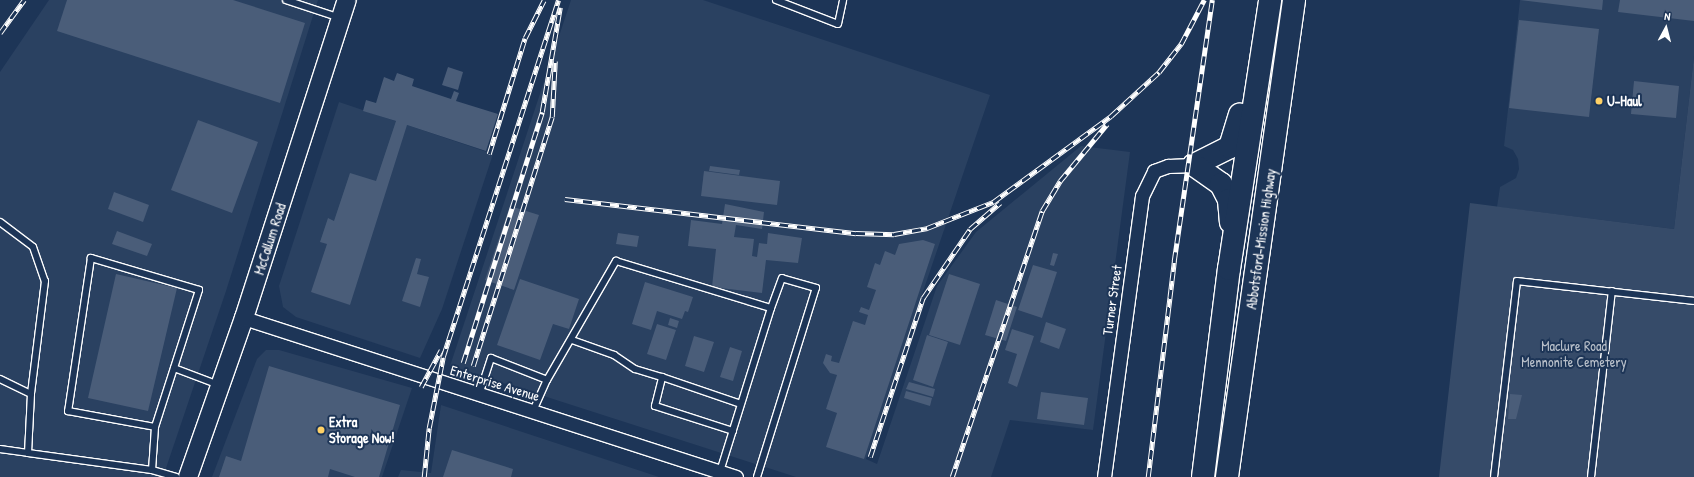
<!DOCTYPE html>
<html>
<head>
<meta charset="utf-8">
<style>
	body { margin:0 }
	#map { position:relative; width:1694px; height:477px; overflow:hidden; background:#1d3557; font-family:"Patrick Hand",sans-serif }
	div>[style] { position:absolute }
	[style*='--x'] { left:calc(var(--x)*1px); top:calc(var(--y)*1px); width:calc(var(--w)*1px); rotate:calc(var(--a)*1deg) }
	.built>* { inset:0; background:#2a4161 }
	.green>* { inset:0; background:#364b69 }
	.building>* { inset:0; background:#4a5d79 }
	.roads { filter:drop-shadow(1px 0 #fff) drop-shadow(-1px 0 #fff) drop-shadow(0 1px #fff) drop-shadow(0 -1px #fff) }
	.lane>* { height:6px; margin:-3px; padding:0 3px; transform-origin:3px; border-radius:3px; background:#1d3557 }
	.street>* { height:13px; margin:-6.5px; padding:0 6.5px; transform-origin:6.5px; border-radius:6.5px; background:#1d3557 }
	.secondary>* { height:18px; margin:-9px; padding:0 9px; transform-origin:9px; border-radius:9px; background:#1d3557 }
	.highway>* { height:22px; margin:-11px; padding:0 11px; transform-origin:11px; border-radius:11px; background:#1d3557 }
	.rail>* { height:4.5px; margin-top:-2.25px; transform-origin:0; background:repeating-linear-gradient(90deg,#1d3557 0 9px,#fff 0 18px); box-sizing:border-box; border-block:1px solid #fff }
	.dots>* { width:11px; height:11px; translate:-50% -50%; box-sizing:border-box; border:2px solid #1d3557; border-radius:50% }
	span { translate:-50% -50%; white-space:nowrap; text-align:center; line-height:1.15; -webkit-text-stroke:4px #1d3557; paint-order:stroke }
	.poi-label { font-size:14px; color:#fff; font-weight:700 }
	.left { translate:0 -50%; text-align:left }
	.street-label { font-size:14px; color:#fff }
	.park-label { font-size:14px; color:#b9c0ca }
	.north { position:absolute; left:1646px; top:8px; width:40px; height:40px; -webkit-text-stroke:3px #1d3557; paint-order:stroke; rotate:7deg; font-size:11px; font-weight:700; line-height:16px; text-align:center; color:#fff }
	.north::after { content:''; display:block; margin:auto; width:14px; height:18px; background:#fff; clip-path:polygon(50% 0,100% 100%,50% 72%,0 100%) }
</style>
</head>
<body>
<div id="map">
	<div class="built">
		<i style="clip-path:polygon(49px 0,318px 0,226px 291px,163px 477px,0 477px,0 72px)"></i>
		<i style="clip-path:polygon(571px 0,703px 0,990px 95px,866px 459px,877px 464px,937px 286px,976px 232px,1081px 146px,1130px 152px,1093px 430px,1010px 420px,991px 477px,796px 477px,450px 366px)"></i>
		<i style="clip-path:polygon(1520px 0,1694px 0,1694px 56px,1674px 229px,1497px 207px,1500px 187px,1516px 178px,1519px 169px,1518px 159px,1513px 150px,1504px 146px)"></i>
		<i style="clip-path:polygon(339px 102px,493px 154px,442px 309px,420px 358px,296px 317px,283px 307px,279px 286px)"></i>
		<i style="clip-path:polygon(266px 350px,279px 350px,412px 388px,382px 477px,212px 477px,257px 359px)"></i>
		<i style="clip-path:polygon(441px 405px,659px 477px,398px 477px,401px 470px,431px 473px)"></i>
	</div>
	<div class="green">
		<i style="clip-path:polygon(1694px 56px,1694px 477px,1439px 477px,1470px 203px,1674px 229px)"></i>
	</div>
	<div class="building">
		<i style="clip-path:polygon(67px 0,233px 0,305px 23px,280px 103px,57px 31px)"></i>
		<i style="clip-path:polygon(1520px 0,1603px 0,1602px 10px)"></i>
		<i style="clip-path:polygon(1620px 0,1694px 0,1694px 21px,1618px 12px)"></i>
		<i style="clip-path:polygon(1519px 20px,1599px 29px,1589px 117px,1509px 108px)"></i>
		<i style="clip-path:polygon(448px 67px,463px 72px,458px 90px,442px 85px)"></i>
		<i style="clip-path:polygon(397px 73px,414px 79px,412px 86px,451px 99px,454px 91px,459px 93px,456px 101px,498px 114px,486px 151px,407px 125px,350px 305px,311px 292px,327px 244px,320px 242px,328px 218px,334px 221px,350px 173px,376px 181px,396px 121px,363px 111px,366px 100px,376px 103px,384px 77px,394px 81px)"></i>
		<i style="clip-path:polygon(1634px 81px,1679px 86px,1676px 118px,1631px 114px)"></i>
		<i style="clip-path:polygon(198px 120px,258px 142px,232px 213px,171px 190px)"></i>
		<i style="clip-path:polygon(710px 166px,740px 170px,739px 175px,709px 171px)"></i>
		<i style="clip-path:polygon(704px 171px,780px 181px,777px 205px,701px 196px)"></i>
		<i style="clip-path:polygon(114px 192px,149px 205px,143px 222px,108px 209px)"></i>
		<i style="clip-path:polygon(725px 204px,764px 212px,762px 229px,736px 225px,734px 237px,754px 239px,752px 256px,757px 257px,759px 243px,767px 244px,768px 233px,802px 238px,798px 263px,766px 260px,762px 293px,712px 287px,716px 249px,688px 246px,691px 220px,722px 224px)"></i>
		<i style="clip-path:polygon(510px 206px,539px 215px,514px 290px,485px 280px)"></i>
		<i style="clip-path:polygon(117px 231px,152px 244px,147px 256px,112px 244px)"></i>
		<i style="clip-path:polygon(618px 233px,639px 236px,637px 247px,616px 244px)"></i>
		<i style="clip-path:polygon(923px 240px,935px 244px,864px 459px,826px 447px,837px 413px,826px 409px,837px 375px,830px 373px,823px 363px,826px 354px,832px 356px,831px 361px,839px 363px,853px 321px,865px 325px,868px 315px,859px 312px,861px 307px,869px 310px,876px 290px,867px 287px,875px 263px,880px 265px,885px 251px,895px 255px,899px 244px)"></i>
		<i style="clip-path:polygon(1053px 253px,1058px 254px,1054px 266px,1050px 265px)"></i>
		<i style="clip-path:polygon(416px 258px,421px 259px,417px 274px,429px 277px,420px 307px,402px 301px)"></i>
		<i style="clip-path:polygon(1033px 265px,1057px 272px,1042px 318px,1018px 310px)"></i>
		<i style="clip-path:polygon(116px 274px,177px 288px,148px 411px,88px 398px)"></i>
		<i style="clip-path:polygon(949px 274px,980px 284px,960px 345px,929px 335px)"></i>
		<i style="clip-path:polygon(520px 279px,579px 299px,569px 329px,553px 324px,540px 360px,497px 345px)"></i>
		<i style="clip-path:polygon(645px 282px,693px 297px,688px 312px,685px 311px,682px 319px,657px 311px,651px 330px,632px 324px)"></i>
		<i style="clip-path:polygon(996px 300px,1017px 307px,1006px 341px,985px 335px)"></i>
		<i style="clip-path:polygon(670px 318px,679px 321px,677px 328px,668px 325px)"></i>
		<i style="clip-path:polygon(1046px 322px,1066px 329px,1059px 349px,1040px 342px)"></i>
		<i style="clip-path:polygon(657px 324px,676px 330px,666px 360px,647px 354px)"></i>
		<i style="clip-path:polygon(1012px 329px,1034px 336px,1017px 387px,1008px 383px,1017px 354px,1005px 350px)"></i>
		<i style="clip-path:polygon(927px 335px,948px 342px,933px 387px,913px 380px)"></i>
		<i style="clip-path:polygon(694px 336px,714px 342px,704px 372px,685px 366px)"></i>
		<i style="clip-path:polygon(730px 347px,742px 351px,733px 381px,720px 377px)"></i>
		<i style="clip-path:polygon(269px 366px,400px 405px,379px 477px,355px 477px,330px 469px,328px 477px,219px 477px,226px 456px,241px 461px)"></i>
		<i style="clip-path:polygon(909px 382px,935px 389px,933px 397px,906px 389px)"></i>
		<i style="clip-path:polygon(906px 391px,932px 398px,930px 406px,904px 398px)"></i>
		<i style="clip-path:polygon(1041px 392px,1088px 398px,1084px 425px,1037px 419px)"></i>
		<i style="clip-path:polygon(1510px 394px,1522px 395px,1516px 419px,1508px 419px)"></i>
		<i style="clip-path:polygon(452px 450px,513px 469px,511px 477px,443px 477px)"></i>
	</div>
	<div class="roads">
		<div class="lane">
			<i style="--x:286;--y:0;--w:57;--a:18.4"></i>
			<i style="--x:776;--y:0;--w:66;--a:21.2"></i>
			<i style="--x:838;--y:24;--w:25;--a:-78"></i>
			<i style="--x:0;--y:222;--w:41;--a:37.1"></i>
			<i style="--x:33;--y:247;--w:36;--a:71"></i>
			<i style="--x:45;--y:281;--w:114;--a:97.1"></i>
			<i style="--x:31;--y:394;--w:59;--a:92.9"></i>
			<i style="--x:28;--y:453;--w:125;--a:7.8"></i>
			<i style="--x:152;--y:470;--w:25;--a:16"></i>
			<i style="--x:572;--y:340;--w:45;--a:19.7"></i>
			<i style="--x:614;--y:355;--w:25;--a:34"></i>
			<i style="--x:635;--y:369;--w:28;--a:17"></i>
			<i style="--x:174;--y:368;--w:48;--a:20.7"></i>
			<i style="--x:0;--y:379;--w:34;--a:26"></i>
			<i style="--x:479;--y:395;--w:39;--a:-72"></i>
			<i style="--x:491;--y:358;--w:60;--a:21.4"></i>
			<i style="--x:533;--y:411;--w:34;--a:-66"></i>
			<i style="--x:547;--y:380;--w:138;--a:-59.9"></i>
			<i style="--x:616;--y:261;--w:162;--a:16.9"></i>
			<i style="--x:771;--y:308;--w:172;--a:107.3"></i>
			<i style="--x:733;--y:431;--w:82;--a:-162.2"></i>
			<i style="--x:655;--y:406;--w:30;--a:-76"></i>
			<i style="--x:662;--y:377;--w:83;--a:18.9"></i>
			<i style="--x:0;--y:449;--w:28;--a:8"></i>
			<i style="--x:152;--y:470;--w:43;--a:-86"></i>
			<i style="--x:155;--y:427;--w:144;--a:-72.2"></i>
			<i style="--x:199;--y:290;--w:113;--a:-163.5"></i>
			<i style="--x:91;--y:258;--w:155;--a:98.5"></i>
			<i style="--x:68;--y:411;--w:88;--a:10.4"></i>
			<i style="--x:757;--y:477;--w:198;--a:-72.7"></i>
			<i style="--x:816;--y:288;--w:35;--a:-164"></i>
			<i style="--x:782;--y:278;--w:32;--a:110"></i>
			<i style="--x:1494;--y:477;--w:197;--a:-83.3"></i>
			<i style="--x:1517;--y:281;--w:178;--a:6.4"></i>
			<i style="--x:1591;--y:477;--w:187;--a:-83.6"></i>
		</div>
		<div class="street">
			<i style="--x:244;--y:318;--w:517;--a:17.91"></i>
			<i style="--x:1104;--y:477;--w:284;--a:-82.3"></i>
			<i style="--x:1142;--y:196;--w:28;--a:-64"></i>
			<i style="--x:1154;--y:171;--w:15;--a:-20"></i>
			<i style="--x:1168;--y:166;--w:26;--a:-2"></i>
		</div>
		<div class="secondary">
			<i style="--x:188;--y:477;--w:169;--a:-70.6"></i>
			<i style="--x:244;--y:318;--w:334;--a:-72.1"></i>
		</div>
		<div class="highway">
			<i style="--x:1194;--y:165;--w:40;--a:-26.6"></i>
			<i style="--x:1230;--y:147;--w:34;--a:-73"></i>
			<i style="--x:1194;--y:165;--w:33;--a:35"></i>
			<i style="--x:1221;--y:184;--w:18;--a:63"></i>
			<i style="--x:1229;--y:200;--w:22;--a:85"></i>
			<i style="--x:1203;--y:477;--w:210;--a:-82.9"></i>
			<i style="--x:1229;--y:269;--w:272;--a:-81.3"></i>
			<i style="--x:1227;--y:477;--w:482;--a:-82"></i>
		</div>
	</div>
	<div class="rail">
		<i style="--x:0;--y:33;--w:41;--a:-54"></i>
		<i style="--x:489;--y:154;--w:121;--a:-72.8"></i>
		<i style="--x:525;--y:38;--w:42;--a:-63.4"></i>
		<i style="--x:565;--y:199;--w:293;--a:6.7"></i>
		<i style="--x:856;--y:233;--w:38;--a:2"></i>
		<i style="--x:894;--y:234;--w:34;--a:-10"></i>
		<i style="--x:927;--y:228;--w:71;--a:-21.5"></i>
		<i style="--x:993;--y:202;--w:146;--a:-36.1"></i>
		<i style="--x:1111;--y:116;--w:65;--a:-42.5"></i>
		<i style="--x:1159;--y:72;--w:36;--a:-52"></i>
		<i style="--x:1181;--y:44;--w:50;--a:-62.4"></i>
		<i style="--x:463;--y:363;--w:263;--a:-72.5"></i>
		<i style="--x:542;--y:112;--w:106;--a:-80.2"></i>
		<i style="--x:473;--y:366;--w:261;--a:-72.4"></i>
		<i style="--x:552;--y:117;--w:56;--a:-86.9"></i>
		<i style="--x:421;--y:387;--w:42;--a:-61.6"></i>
		<i style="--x:870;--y:457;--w:168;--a:-71.6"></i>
		<i style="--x:923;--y:298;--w:83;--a:-55.7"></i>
		<i style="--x:970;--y:229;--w:40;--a:-41"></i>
		<i style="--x:424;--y:477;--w:49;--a:-84.2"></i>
		<i style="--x:429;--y:428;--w:72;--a:-78.8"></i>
		<i style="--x:443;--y:357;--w:375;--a:-72.1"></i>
		<i style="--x:952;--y:477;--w:281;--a:-71.3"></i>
		<i style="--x:1042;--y:211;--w:35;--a:-59"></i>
		<i style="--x:1060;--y:181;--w:74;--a:-50.5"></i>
		<i style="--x:1148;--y:477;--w:218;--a:-83.1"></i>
		<i style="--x:1174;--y:261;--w:264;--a:-81.7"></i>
	</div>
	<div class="dots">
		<i style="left:1599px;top:101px;background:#ffd166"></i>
		<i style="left:321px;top:430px;background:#ffd166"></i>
	</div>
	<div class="poi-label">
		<span class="left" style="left:1607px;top:101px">U-Haul</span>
		<span class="left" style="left:329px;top:430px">Extra<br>Storage Now!</span>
	</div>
	<div class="street-label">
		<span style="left:270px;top:239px;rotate:-72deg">McCallum Road</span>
		<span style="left:1261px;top:239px;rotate:-82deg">Abbotsford-Mission Highway</span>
		<span style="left:1112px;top:300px;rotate:-82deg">Turner Street</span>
		<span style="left:495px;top:383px;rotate:17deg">Enterprise Avenue</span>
	</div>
	<div class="park-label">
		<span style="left:1574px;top:354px">Maclure Road<br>Mennonite Cemetery</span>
	</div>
	<div class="north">N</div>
</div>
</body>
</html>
